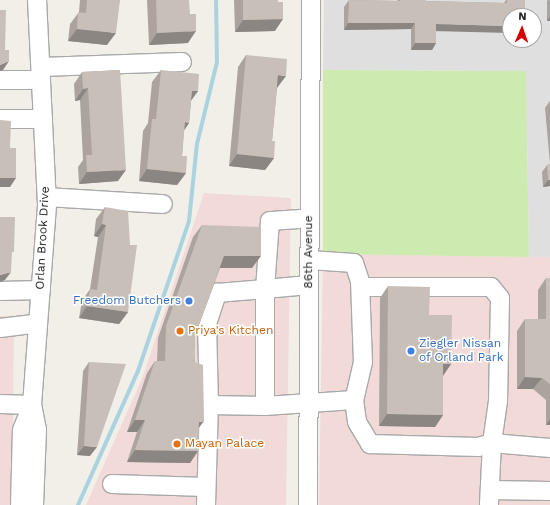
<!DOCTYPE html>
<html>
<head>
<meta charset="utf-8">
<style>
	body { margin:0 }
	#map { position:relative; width:550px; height:505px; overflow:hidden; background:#f2efe9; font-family:"Work Sans",sans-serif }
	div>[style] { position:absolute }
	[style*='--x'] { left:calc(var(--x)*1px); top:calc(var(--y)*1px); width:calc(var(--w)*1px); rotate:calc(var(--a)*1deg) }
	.residential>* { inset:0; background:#e0dfdf }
	.commercial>* { inset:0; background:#f2dad9 }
	.grass>* { inset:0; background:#cdebb0 }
	.stream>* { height:4px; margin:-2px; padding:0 2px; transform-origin:2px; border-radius:2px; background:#aad3df }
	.roads { filter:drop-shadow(1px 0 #a9a9a9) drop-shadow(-1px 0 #a9a9a9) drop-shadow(0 1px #a9a9a9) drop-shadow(0 -1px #a9a9a9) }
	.minor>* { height:18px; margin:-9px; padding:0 9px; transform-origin:9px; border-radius:9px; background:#fff }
	.wall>* { inset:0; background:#aba49e }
	.shaded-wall>* { inset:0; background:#8b8681 }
	.building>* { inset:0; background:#c7bfb8 }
	.dots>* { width:11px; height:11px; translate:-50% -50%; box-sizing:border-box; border:2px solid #fff; border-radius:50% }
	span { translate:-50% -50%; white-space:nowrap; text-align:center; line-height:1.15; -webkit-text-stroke:3px #fff; paint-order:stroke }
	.street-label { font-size:12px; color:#222 }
	.shop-label { font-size:12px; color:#366cbe }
	.right { translate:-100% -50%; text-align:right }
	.left { translate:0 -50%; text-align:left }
	.food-label { font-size:12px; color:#c56008 }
	.north { position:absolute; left:502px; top:8px; width:40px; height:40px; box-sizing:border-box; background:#fff; border:1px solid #a7a7a7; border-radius:50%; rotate:2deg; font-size:11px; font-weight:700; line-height:16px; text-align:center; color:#222 }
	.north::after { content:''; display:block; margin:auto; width:14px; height:18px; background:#d40000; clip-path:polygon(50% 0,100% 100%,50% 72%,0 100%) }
</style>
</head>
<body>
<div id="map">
	<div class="residential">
		<i style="clip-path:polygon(evenodd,324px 0,550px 0,550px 257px,529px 257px,526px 71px,323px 70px,324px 0,510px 16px,534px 16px,534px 40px,510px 40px,510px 16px)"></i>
	</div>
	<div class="commercial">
		<i style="clip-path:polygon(204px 193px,291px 198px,286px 505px,86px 505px,143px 376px)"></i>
		<i style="clip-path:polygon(323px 254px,550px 257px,550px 505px,319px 505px)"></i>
		<i style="clip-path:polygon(0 316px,14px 316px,12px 505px,0 505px)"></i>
	</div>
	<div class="grass">
		<i style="clip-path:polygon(323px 70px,526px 71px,529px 257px,323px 254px)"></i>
	</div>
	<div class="stream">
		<i style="--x:78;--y:505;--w:147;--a:-65.9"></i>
		<i style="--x:138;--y:371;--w:158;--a:-71.2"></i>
		<i style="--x:189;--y:221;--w:77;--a:-84.1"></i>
		<i style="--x:197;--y:144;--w:84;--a:-76.3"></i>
		<i style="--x:217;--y:62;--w:62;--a:-90.9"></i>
	</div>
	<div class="roads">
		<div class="minor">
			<i style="--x:41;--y:67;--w:141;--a:-2"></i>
			<i style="--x:0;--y:80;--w:41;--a:0"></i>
			<i style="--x:0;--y:119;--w:43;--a:0"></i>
			<i style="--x:47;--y:197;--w:116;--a:3.5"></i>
			<i style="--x:309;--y:260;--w:45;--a:3.8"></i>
			<i style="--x:354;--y:263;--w:19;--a:72"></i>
			<i style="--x:360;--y:281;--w:81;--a:87.9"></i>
			<i style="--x:363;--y:362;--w:39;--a:103"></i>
			<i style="--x:361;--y:287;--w:130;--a:0"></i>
			<i style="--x:491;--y:287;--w:14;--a:51"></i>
			<i style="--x:500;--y:298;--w:103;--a:91.1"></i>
			<i style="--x:498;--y:401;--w:42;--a:98.1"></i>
			<i style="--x:492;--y:443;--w:58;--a:4.9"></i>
			<i style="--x:0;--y:291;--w:41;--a:-1.4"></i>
			<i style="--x:0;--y:328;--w:38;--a:-7"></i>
			<i style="--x:0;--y:404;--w:32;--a:2"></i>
			<i style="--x:209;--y:405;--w:56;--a:1"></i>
			<i style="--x:265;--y:406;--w:89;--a:-3.9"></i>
			<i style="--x:354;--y:400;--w:22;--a:82"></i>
			<i style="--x:357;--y:422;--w:26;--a:59"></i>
			<i style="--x:370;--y:444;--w:108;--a:1.6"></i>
			<i style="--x:478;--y:447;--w:15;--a:-16"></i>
			<i style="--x:492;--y:443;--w:62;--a:92.8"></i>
			<i style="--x:265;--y:406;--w:117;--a:-90"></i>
			<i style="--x:265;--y:289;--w:44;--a:-5.2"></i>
			<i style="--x:112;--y:484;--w:94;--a:1.8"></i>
			<i style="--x:490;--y:490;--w:60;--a:1"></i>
			<i style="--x:20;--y:505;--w:75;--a:-88.5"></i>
			<i style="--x:22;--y:430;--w:27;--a:-68"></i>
			<i style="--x:34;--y:505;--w:75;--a:-87.7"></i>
			<i style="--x:37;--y:430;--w:25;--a:-101"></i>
			<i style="--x:32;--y:405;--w:202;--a:-85.7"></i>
			<i style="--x:47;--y:204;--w:204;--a:-92.8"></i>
			<i style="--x:206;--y:505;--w:100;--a:-88.3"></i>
			<i style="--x:209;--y:405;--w:81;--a:-91.4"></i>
			<i style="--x:207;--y:324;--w:33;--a:-72"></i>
			<i style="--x:217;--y:293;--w:48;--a:-4.8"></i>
			<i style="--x:265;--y:289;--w:68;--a:-85.8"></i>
			<i style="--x:270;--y:221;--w:39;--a:-4"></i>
			<i style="--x:308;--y:505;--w:505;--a:-89.66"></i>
		</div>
	</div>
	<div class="wall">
		<i style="clip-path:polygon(80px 0,120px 0,107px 45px,68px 41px,70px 24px,79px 12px)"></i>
		<i style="clip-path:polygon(147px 0,189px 0,188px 43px,149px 45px)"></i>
		<i style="clip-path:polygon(234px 0,278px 0,275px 31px,235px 32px)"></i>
		<i style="clip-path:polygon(349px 0,397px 1px,398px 0,426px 0,426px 1px,504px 3px,506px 0,525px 0,436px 31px,436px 43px,432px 50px,411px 50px,411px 29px,344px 30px,344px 7px)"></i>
		<i style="clip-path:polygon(548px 0,550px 0,550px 21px,547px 21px,547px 1px)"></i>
		<i style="clip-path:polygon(246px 55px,277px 88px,272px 141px,274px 158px,265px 170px,229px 166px,238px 67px)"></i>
		<i style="clip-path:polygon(120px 70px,118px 181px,79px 184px,78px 167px,83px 160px,80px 100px,75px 101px,74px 84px,82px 72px)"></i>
		<i style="clip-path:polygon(161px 70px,198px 91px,191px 101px,189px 123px,184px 130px,182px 156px,186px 173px,177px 185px,139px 181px,143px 131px,148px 123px,152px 82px)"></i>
		<i style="clip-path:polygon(550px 101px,550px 186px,543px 187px,542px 172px,547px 165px,550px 164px,545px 108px)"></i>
		<i style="clip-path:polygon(105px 207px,128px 312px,119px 324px,79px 318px,82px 301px,90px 289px,98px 237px,94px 236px,96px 219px)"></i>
		<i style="clip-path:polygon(202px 225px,252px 268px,220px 268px,195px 336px,195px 362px,198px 429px,198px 451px,190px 463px,127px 462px,137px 432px,127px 432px,147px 373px,155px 361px,157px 361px,158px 338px,193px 237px)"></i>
		<i style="clip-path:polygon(546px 278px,550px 278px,550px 425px,546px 425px,546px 400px,533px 389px,517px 389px,517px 331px,525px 319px,538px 319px,538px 290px)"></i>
		<i style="clip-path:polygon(388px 286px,429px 315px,451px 364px,443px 375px,443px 415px,435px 427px,379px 426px,380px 298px)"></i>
		<i style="clip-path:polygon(89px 362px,90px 456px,77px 455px,83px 371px)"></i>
	</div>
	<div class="shaded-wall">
		<i style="clip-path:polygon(550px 17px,550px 21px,547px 21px)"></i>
		<i style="clip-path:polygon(283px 19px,275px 31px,235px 32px,243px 20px)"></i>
		<i style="clip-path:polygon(348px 23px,415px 23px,411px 29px,344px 30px)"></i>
		<i style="clip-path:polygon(436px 24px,510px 26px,510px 33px,432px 31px)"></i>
		<i style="clip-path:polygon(77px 29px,116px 33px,107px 45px,68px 41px)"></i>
		<i style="clip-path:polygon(196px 31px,188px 43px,149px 45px,157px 33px)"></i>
		<i style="clip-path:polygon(415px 43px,436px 43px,432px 50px,411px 50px)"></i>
		<i style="clip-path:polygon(9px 61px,3px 70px,0 71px,0 65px)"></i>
		<i style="clip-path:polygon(278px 75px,286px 76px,277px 88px,269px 87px)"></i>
		<i style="clip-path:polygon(88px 88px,80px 100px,75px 101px,83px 89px)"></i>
		<i style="clip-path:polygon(192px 91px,198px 91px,189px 103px)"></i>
		<i style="clip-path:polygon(185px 122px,189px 123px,181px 135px)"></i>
		<i style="clip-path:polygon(237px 154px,274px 158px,265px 170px,229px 166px)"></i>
		<i style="clip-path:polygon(147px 169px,186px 173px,177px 185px,139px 181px)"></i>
		<i style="clip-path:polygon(126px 170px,118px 181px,79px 184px,87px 172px)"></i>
		<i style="clip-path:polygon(0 178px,16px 178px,10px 187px,0 187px)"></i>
		<i style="clip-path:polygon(548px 180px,550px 180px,550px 186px,543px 187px)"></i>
		<i style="clip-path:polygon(102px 224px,106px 225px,98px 237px,94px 236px)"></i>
		<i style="clip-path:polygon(224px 256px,261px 256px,252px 268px,215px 268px)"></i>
		<i style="clip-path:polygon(11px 272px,5px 280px,0 282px,0 275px)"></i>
		<i style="clip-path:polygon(87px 306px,128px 312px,119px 324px,79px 318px)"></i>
		<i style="clip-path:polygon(443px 364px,451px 364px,443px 376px)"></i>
		<i style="clip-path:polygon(525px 377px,542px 378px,533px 389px,517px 389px)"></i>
		<i style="clip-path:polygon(387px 414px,443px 415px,435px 427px,379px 426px)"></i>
		<i style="clip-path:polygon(550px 419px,550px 425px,546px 425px)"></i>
		<i style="clip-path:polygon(135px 420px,145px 420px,137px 432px,127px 432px)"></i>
		<i style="clip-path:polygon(204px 421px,195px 433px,199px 422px)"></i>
		<i style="clip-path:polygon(84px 446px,97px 447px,90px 456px,77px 455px)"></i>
		<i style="clip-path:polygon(135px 450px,198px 451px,190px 463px,127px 462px)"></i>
	</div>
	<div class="building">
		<i style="clip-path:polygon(87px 0,120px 0,116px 33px,77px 29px,78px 12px,86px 13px)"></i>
		<i style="clip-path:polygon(156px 0,189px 0,190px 14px,196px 14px,196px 31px,157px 33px)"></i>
		<i style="clip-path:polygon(243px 0,278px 0,278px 2px,283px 2px,283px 19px,243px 20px)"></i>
		<i style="clip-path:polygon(349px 0,400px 1px,400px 0,426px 0,426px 1px,507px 3px,507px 0,525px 0,525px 16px,510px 16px,510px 26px,436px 24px,436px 43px,415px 43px,415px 23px,348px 23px)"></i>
		<i style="clip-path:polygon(0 10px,6px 10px,5px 50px,9px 50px,9px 61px,0 65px)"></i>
		<i style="clip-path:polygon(246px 55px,287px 59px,286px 76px,278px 75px,272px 141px,275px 141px,274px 158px,237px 154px)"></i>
		<i style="clip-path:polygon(120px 70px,126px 170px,87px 172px,86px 155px,92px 155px,88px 88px,83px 89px,82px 72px)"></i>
		<i style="clip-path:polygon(161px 70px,199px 74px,198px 91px,192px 91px,189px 123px,185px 122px,182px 156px,187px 156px,186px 173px,147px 169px,152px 119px,156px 119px)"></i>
		<i style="clip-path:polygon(0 120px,11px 121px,10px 148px,16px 148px,16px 178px,0 178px)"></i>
		<i style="clip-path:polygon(550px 164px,550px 180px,548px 180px,547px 165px)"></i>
		<i style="clip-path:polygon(105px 207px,128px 211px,130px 245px,137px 245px,128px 312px,87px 306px,90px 289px,97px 290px,106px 225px,102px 224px)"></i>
		<i style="clip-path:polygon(0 217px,15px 217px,14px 252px,12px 252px,11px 272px,0 275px)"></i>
		<i style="clip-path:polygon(202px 225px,261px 227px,261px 256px,224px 256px,195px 336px,195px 362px,203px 365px,204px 421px,199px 422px,198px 451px,135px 450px,145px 420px,135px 420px,155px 361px,165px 361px,166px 326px)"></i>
		<i style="clip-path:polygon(546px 278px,550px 278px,550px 384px,542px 378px,525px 377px,525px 319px,546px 319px)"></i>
		<i style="clip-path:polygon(388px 286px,430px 287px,429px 315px,452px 315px,451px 364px,443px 364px,443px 415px,387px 414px)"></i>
		<i style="clip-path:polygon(89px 362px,126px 364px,97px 447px,84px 446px)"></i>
	</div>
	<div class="dots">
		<i style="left:189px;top:301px;background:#3f7fe0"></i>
		<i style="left:180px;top:331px;background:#e8710a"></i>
		<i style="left:411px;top:351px;background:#3f7fe0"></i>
		<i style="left:177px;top:444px;background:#e8710a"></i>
	</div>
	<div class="street-label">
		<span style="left:43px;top:238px;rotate:-87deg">Orlan Brook Drive</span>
		<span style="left:309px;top:252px;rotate:-90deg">86th Avenue</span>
	</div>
	<div class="shop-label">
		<span class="right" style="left:181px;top:301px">Freedom Butchers</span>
		<span class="left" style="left:419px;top:351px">Ziegler Nissan<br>of Orland Park</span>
	</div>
	<div class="food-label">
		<span class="left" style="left:188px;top:331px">Priya's Kitchen</span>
		<span class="left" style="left:185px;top:444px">Mayan Palace</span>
	</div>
	<div class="north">N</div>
</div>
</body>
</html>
